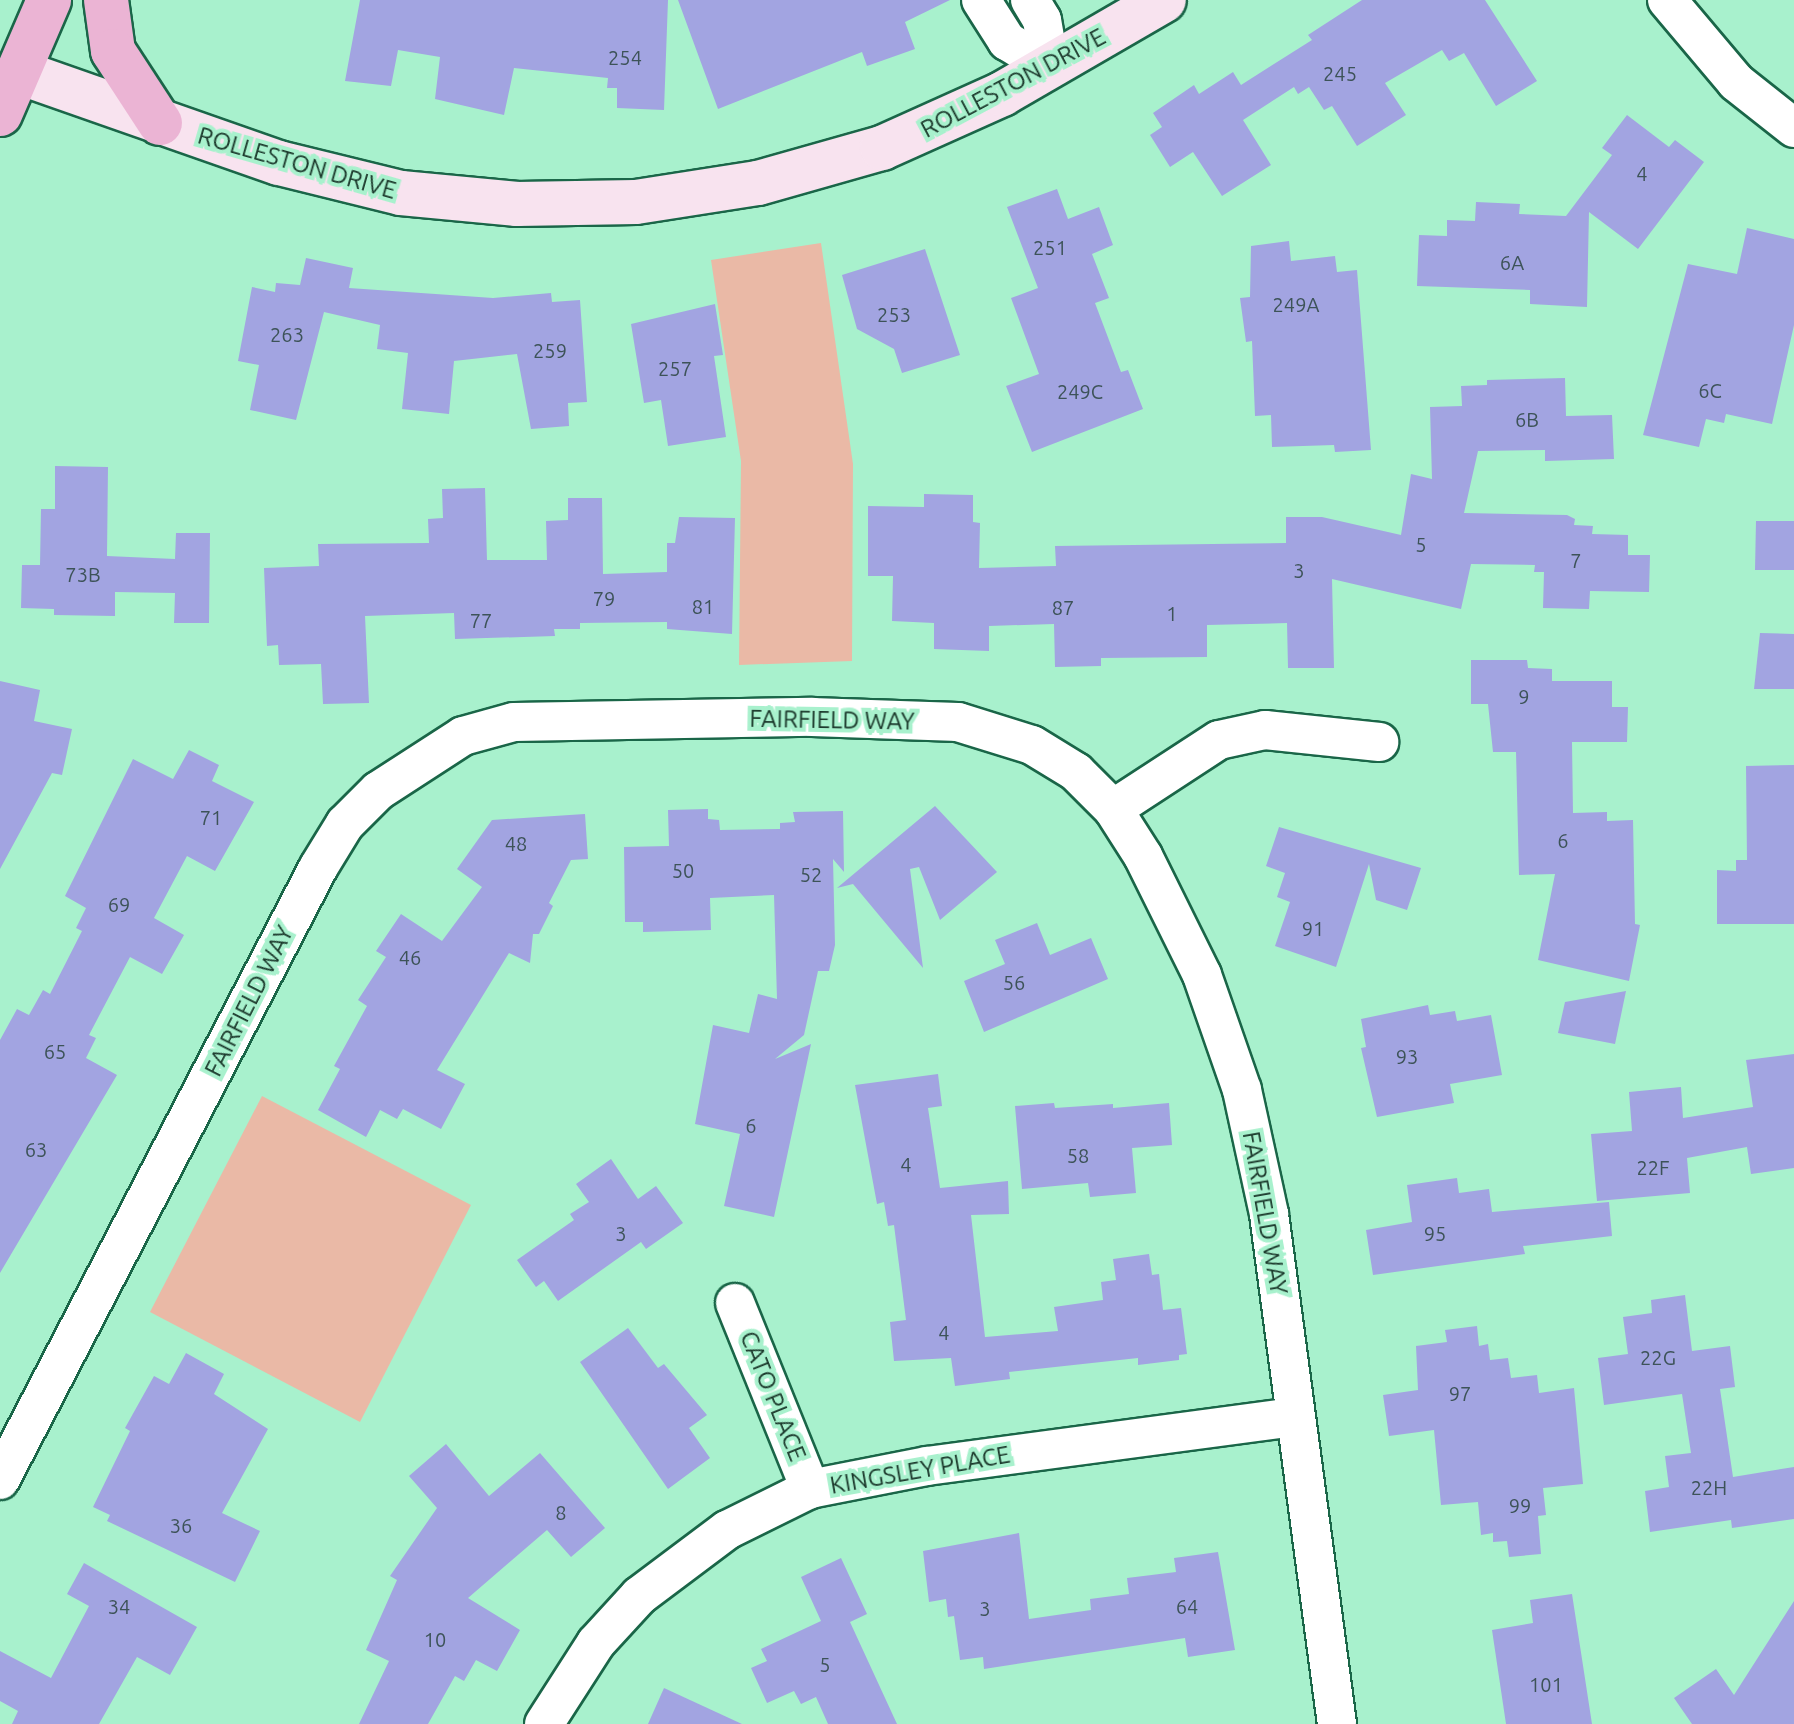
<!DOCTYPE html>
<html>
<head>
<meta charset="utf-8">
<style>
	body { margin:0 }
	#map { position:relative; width:1794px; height:1724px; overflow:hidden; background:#a8f1cd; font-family:Ubuntu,sans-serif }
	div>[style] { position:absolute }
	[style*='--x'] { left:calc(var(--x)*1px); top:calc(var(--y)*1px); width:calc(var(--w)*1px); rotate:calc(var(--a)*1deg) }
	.green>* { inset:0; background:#eab9a6 }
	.building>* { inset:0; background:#a2a4e1 }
	.roads { filter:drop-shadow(2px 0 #1a6648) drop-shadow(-2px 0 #1a6648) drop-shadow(0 2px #1a6648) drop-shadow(0 -2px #1a6648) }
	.minor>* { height:38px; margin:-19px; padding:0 19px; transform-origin:19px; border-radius:19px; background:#fff }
	.secondary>* { height:44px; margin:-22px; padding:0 22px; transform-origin:22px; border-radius:22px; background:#f8e3ef }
	.trunk>* { height:44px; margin:-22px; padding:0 22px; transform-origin:22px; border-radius:22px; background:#ebb4d4 }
	span { translate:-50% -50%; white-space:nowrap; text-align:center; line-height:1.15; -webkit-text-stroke:8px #a8f1cd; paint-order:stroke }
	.number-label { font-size:20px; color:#3d5358 }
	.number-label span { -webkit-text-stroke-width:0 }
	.street-label { font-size:24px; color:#1b382b }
</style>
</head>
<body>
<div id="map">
	<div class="green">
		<i style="clip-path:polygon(821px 243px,853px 464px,852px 661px,739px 665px,741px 461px,711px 260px)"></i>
		<i style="clip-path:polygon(262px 1096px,471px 1205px,360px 1422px,150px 1312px)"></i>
	</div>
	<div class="building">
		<i style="clip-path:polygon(360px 0,668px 0,664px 110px,617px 108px,617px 88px,607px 88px,608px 78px,514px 68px,504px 115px,435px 99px,440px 57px,398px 50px,391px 86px,345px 81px)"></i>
		<i style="clip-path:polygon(678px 0,950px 0,905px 22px,915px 49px,867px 66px,862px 52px,718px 109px)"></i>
		<i style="clip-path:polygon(1362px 0,1485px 0,1537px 81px,1496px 106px,1464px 53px,1449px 61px,1442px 50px,1385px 83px,1406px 115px,1357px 146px,1332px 106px,1324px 110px,1309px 87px,1298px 94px,1294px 87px,1243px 120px,1271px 165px,1222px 196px,1193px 152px,1170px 167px,1150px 135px,1162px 127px,1153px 113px,1194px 85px,1199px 94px,1233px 72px,1241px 85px,1312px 40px,1308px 35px)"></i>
		<i style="clip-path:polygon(1627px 115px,1669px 147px,1675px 140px,1704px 162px,1638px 249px,1589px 212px,1587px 307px,1530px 304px,1530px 290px,1417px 286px,1419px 235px,1447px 236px,1447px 220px,1475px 221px,1476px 202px,1520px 204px,1519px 214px,1566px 216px,1612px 155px,1602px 148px)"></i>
		<i style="clip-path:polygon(1057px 189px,1068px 219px,1099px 207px,1113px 245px,1092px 254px,1109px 298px,1095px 303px,1121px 372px,1128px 370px,1143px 409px,1032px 452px,1006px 386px,1039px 374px,1011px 298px,1038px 288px,1007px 207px)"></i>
		<i style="clip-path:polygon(1747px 228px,1794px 239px,1794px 325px,1772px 424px,1726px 414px,1724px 423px,1706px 419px,1699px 447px,1643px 435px,1688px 264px,1737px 274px)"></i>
		<i style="clip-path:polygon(1289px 241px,1291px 261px,1335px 256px,1337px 272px,1357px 270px,1371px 450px,1335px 452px,1334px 445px,1272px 447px,1271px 415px,1255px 416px,1252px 341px,1246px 342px,1240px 298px,1250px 297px,1251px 246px)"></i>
		<i style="clip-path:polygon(925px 249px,960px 355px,902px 373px,894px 349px,857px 329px,842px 275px)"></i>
		<i style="clip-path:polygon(306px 258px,353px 268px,349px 288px,493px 298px,551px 293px,552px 302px,580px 300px,587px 402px,568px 403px,569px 426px,531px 429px,517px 354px,454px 361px,449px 414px,402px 409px,408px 353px,377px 349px,380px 325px,324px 312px,296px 420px,250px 410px,259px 365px,238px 361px,252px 287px,275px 292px,276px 283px,300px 285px)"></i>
		<i style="clip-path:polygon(715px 304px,723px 355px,714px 356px,726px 437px,668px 446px,661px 400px,644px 403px,631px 324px)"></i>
		<i style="clip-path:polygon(1565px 378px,1566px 416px,1612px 415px,1614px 459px,1545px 461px,1545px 450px,1478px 451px,1464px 513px,1567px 515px,1575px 519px,1574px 525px,1593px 526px,1592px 534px,1628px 535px,1628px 555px,1650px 555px,1649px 592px,1590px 591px,1589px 609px,1543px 608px,1544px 572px,1534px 572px,1535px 565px,1471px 564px,1461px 609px,1332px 579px,1334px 668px,1288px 668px,1287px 623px,1207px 625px,1207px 657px,1101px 658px,1101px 666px,1055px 667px,1054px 624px,989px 626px,989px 651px,934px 649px,934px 623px,892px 621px,893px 576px,868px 576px,868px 506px,924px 507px,924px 494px,973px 495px,973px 522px,980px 523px,979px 568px,1056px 566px,1055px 546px,1286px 543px,1286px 517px,1322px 517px,1401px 535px,1411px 474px,1432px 479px,1430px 407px,1462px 406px,1461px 386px,1487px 385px,1487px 380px)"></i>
		<i style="clip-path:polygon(55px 466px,108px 467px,107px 556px,175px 559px,176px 533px,210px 533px,209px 623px,174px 623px,175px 593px,115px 592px,115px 616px,54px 615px,54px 609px,21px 608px,22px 565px,40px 565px,41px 509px,55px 509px)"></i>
		<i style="clip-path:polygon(485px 488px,487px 560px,547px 560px,546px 521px,568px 520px,568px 498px,602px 498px,603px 574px,667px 572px,667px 543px,675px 543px,679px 517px,735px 518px,732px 634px,667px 629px,667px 622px,580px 623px,580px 629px,554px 629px,555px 636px,455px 639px,454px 613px,365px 616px,369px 703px,323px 704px,321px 664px,279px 665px,278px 645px,267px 646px,264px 568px,319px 566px,318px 544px,429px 543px,428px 519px,443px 518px,442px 489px)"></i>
		<i style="clip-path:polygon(1756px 521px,1794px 521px,1794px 570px,1755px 570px)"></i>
		<i style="clip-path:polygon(1760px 633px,1794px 634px,1794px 689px,1754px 689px)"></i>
		<i style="clip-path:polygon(1471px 660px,1527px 660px,1528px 668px,1552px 669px,1552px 681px,1612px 681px,1612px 707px,1628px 707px,1627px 742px,1572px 742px,1573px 813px,1607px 812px,1607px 821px,1633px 820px,1635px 924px,1640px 925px,1629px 981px,1538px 960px,1555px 874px,1519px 875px,1516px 752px,1493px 752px,1488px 704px,1471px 704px)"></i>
		<i style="clip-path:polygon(0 681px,40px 690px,34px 721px,72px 729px,62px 775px,52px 773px,0 869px)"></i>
		<i style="clip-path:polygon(189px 750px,219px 765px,212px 781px,254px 802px,215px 871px,187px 856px,154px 918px,184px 935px,162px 974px,130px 957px,89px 1035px,96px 1038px,86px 1058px,117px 1075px,0 1273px,0 1040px,17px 1009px,29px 1015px,43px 990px,50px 994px,82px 931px,76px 928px,86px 908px,65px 896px,133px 759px,173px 779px)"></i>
		<i style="clip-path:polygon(1794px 765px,1794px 924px,1717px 924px,1717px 870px,1736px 871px,1736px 860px,1747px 860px,1746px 766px)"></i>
		<i style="clip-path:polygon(935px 806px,997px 872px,940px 920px,919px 867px,910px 869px,923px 968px,853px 884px,837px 888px)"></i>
		<i style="clip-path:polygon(708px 809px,708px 819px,719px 820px,720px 830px,780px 829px,780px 823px,795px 822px,793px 812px,843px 811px,844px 872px,833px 859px,835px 945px,829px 971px,818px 971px,804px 1035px,775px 1059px,811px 1044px,774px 1217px,724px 1206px,740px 1134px,695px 1124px,713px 1025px,749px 1033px,758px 994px,777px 999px,774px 895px,710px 898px,711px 930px,643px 932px,643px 922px,625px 922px,624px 847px,669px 846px,668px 810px)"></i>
		<i style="clip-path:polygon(585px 814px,588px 859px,571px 860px,549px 903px,553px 906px,539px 934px,533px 934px,530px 963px,509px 953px,437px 1070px,465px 1084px,441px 1129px,403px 1109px,397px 1119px,380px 1110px,366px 1137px,318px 1110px,340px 1069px,334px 1066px,367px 1006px,358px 1000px,386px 957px,376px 951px,401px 914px,442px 941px,482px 887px,457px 869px,492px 820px)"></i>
		<i style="clip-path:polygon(1279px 827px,1421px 868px,1407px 910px,1376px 900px,1369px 864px,1336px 967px,1275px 946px,1290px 902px,1277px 897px,1285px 873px,1266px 866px)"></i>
		<i style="clip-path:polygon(1037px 923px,1050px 955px,1091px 938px,1108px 979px,984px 1032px,964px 981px,1005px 964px,995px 940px)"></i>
		<i style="clip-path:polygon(1626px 991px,1615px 1044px,1558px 1033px,1565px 1002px)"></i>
		<i style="clip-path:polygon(1428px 1005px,1430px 1015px,1455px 1011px,1457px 1021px,1491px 1015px,1502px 1075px,1450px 1084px,1454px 1103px,1377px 1117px,1361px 1048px,1366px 1047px,1361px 1019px)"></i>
		<i style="clip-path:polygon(1794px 1054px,1794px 1168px,1751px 1174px,1747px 1147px,1687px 1158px,1690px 1193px,1597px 1201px,1591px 1134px,1632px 1131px,1629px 1092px,1681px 1087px,1683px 1118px,1753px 1107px,1746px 1060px)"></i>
		<i style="clip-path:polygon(938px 1074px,942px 1106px,928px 1108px,940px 1188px,1008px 1181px,1009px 1214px,971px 1215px,985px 1337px,1058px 1331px,1054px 1307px,1103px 1300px,1101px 1282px,1116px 1280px,1113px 1259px,1149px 1254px,1152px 1275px,1159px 1274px,1163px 1310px,1181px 1308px,1187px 1354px,1179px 1355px,1179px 1360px,1138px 1365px,1138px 1358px,1009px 1372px,1010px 1379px,955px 1386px,951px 1358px,894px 1361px,890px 1322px,906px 1320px,894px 1225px,888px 1226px,884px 1202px,877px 1204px,855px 1085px)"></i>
		<i style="clip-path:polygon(1054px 1103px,1055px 1108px,1113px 1104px,1113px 1108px,1169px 1103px,1172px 1145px,1132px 1148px,1136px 1193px,1090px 1197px,1088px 1183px,1022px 1189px,1015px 1106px)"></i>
		<i style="clip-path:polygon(611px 1159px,638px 1199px,656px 1186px,683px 1223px,646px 1249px,641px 1242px,558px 1301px,544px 1281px,536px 1287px,517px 1260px,574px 1220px,570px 1214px,589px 1202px,576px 1184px)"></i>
		<i style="clip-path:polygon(1457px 1178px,1459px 1193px,1489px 1189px,1492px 1212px,1609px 1202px,1612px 1236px,1523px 1246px,1525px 1254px,1373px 1275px,1366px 1230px,1412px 1222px,1407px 1185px)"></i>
		<i style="clip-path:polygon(1685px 1295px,1692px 1351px,1730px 1346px,1735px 1387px,1720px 1389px,1733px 1477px,1794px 1467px,1794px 1519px,1732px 1528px,1731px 1520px,1650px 1532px,1645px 1491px,1669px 1487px,1665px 1456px,1691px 1453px,1682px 1394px,1604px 1405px,1598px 1358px,1628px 1354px,1623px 1317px,1652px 1313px,1651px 1300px)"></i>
		<i style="clip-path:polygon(1477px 1326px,1479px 1346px,1488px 1344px,1490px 1360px,1508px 1358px,1511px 1378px,1537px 1375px,1539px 1393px,1574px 1388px,1583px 1484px,1543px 1488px,1546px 1515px,1538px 1516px,1541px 1554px,1509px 1557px,1507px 1541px,1493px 1542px,1493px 1533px,1481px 1535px,1478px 1502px,1441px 1505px,1434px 1430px,1389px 1436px,1383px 1395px,1418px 1390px,1416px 1346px,1447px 1342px,1445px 1330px)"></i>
		<i style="clip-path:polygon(628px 1328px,658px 1368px,664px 1364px,707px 1415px,689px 1428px,710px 1458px,668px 1489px,580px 1362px)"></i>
		<i style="clip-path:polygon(186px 1353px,224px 1374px,214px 1394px,268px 1429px,222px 1513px,260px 1531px,235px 1582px,107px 1521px,110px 1515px,93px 1507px,130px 1431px,125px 1428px,154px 1376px,169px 1384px)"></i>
		<i style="clip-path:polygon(446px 1444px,489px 1496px,540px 1453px,605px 1528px,571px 1557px,547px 1530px,468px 1598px,520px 1630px,497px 1671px,476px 1660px,464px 1681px,455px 1676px,428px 1724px,359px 1724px,389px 1661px,366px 1650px,397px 1580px,390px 1576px,437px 1508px,409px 1476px)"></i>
		<i style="clip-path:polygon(1019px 1533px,1029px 1619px,1091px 1610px,1090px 1599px,1129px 1594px,1127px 1578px,1176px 1572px,1174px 1558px,1218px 1552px,1235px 1650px,1188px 1657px,1185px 1638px,984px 1669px,983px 1657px,960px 1660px,954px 1616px,948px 1617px,946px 1599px,929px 1602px,923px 1551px)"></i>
		<i style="clip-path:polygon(841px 1558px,867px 1614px,850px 1622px,897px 1724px,828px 1724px,816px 1697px,801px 1704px,794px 1691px,767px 1703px,751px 1668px,767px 1661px,761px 1649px,821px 1621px,801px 1577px)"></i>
		<i style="clip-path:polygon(84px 1563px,197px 1627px,170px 1675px,137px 1657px,99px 1724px,12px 1724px,18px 1711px,0 1701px,0 1651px,51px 1678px,89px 1606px,67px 1594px)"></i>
		<i style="clip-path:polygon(1572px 1594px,1592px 1724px,1506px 1724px,1492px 1630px,1533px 1623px,1530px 1600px)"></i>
		<i style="clip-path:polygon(1794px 1601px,1794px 1724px,1692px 1724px,1674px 1698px,1716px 1669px,1734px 1695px)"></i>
		<i style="clip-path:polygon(664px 1688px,742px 1724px,648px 1724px)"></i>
	</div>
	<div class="roads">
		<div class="minor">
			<i style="--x:981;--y:0;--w:49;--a:57.6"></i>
			<i style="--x:1007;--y:41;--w:50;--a:31.2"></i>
			<i style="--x:1030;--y:0;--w:23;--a:59"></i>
			<i style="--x:1042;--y:20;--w:48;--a:80.3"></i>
			<i style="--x:1667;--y:0;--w:107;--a:49.9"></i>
			<i style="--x:1736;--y:82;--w:74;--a:38.4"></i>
			<i style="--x:1113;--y:809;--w:126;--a:-33.1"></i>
			<i style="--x:1219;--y:740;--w:47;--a:-12.3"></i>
			<i style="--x:1265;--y:730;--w:115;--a:6"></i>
			<i style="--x:735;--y:1303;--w:201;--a:68"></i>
			<i style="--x:0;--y:1480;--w:690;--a:-62.54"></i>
			<i style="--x:318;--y:868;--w:52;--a:-58.5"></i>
			<i style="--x:345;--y:824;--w:47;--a:-45"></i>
			<i style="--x:378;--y:791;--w:101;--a:-32.9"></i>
			<i style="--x:463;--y:736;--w:53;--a:-15.4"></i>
			<i style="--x:514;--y:722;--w:298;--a:-1"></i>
			<i style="--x:812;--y:717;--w:146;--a:2"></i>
			<i style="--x:958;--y:722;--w:77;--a:17.3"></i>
			<i style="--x:1032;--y:745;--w:52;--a:31.5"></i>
			<i style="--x:1076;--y:772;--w:52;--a:45"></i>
			<i style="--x:1113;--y:809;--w:56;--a:57.4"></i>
			<i style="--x:1143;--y:856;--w:133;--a:63.6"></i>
			<i style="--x:1202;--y:975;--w:122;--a:70.8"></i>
			<i style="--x:1242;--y:1090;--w:127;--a:77.7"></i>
			<i style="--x:1269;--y:1214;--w:515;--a:82.41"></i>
			<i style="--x:544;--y:1724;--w:96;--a:-57.3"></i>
			<i style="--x:596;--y:1643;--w:64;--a:-47.5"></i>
			<i style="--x:639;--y:1596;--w:110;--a:-36.9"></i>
			<i style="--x:727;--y:1530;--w:93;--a:-26.3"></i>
			<i style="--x:810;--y:1489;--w:119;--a:-11.1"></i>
			<i style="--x:927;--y:1466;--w:371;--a:-7.6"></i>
		</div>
		<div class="secondary">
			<i style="--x:19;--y:72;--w:275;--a:19.3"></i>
			<i style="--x:279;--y:163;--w:126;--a:13.8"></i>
			<i style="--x:401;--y:193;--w:117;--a:5.4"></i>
			<i style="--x:517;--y:204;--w:119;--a:-1"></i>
			<i style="--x:636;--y:202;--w:123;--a:-8.9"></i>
			<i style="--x:758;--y:183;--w:129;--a:-15.8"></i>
			<i style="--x:882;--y:148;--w:132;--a:-24.2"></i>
			<i style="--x:1002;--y:94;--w:187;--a:-30.1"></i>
		</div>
		<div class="trunk">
			<i style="--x:106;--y:0;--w:51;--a:82.2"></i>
			<i style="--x:113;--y:51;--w:86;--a:56.9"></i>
			<i style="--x:0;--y:114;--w:124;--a:-66.7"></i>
		</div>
	</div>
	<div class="number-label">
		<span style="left:625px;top:57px">254</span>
		<span style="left:1340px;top:73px">245</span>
		<span style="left:1642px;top:173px">4</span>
		<span style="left:1050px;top:247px">251</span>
		<span style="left:1512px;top:262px">6A</span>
		<span style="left:1296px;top:304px">249A</span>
		<span style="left:894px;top:314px">253</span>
		<span style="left:287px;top:334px">263</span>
		<span style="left:550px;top:350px">259</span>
		<span style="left:675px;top:368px">257</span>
		<span style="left:1710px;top:390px">6C</span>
		<span style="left:1080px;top:391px">249C</span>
		<span style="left:1527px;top:419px">6B</span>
		<span style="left:1421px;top:544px">5</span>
		<span style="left:1576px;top:560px">7</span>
		<span style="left:1299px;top:570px">3</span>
		<span style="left:83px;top:574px">73B</span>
		<span style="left:604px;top:598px">79</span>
		<span style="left:703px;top:606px">81</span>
		<span style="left:1063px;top:607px">87</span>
		<span style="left:1172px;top:613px">1</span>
		<span style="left:481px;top:620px">77</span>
		<span style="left:1524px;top:696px">9</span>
		<span style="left:211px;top:817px">71</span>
		<span style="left:1563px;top:840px">6</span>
		<span style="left:516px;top:843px">48</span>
		<span style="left:683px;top:870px">50</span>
		<span style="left:811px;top:874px">52</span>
		<span style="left:119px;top:904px">69</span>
		<span style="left:1313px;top:928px">91</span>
		<span style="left:410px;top:957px">46</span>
		<span style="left:1014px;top:982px">56</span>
		<span style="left:55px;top:1051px">65</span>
		<span style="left:1407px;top:1056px">93</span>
		<span style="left:751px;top:1125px">6</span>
		<span style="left:36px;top:1149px">63</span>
		<span style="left:1078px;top:1155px">58</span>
		<span style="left:906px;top:1164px">4</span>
		<span style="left:1653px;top:1167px">22F</span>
		<span style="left:621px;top:1233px">3</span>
		<span style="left:1435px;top:1233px">95</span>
		<span style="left:944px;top:1332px">4</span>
		<span style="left:1658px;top:1357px">22G</span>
		<span style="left:1460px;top:1393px">97</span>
		<span style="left:1709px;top:1487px">22H</span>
		<span style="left:1520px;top:1505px">99</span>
		<span style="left:561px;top:1512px">8</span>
		<span style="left:181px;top:1525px">36</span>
		<span style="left:119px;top:1606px">34</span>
		<span style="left:1187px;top:1606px">64</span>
		<span style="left:985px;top:1608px">3</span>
		<span style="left:435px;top:1639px">10</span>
		<span style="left:825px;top:1664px">5</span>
		<span style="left:1546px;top:1684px">101</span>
	</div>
	<div class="street-label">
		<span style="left:1013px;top:83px;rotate:-28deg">ROLLESTON DRIVE</span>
		<span style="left:297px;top:163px;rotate:16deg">ROLLESTON DRIVE</span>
		<span style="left:832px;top:720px;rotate:1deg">FAIRFIELD WAY</span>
		<span style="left:249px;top:1001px;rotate:-63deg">FAIRFIELD WAY</span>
		<span style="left:1265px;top:1213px;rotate:80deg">FAIRFIELD WAY</span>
		<span style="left:773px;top:1396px;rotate:68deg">CATO PLACE</span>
		<span style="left:920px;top:1470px;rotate:-10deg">KINGSLEY PLACE</span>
	</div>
</div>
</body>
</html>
